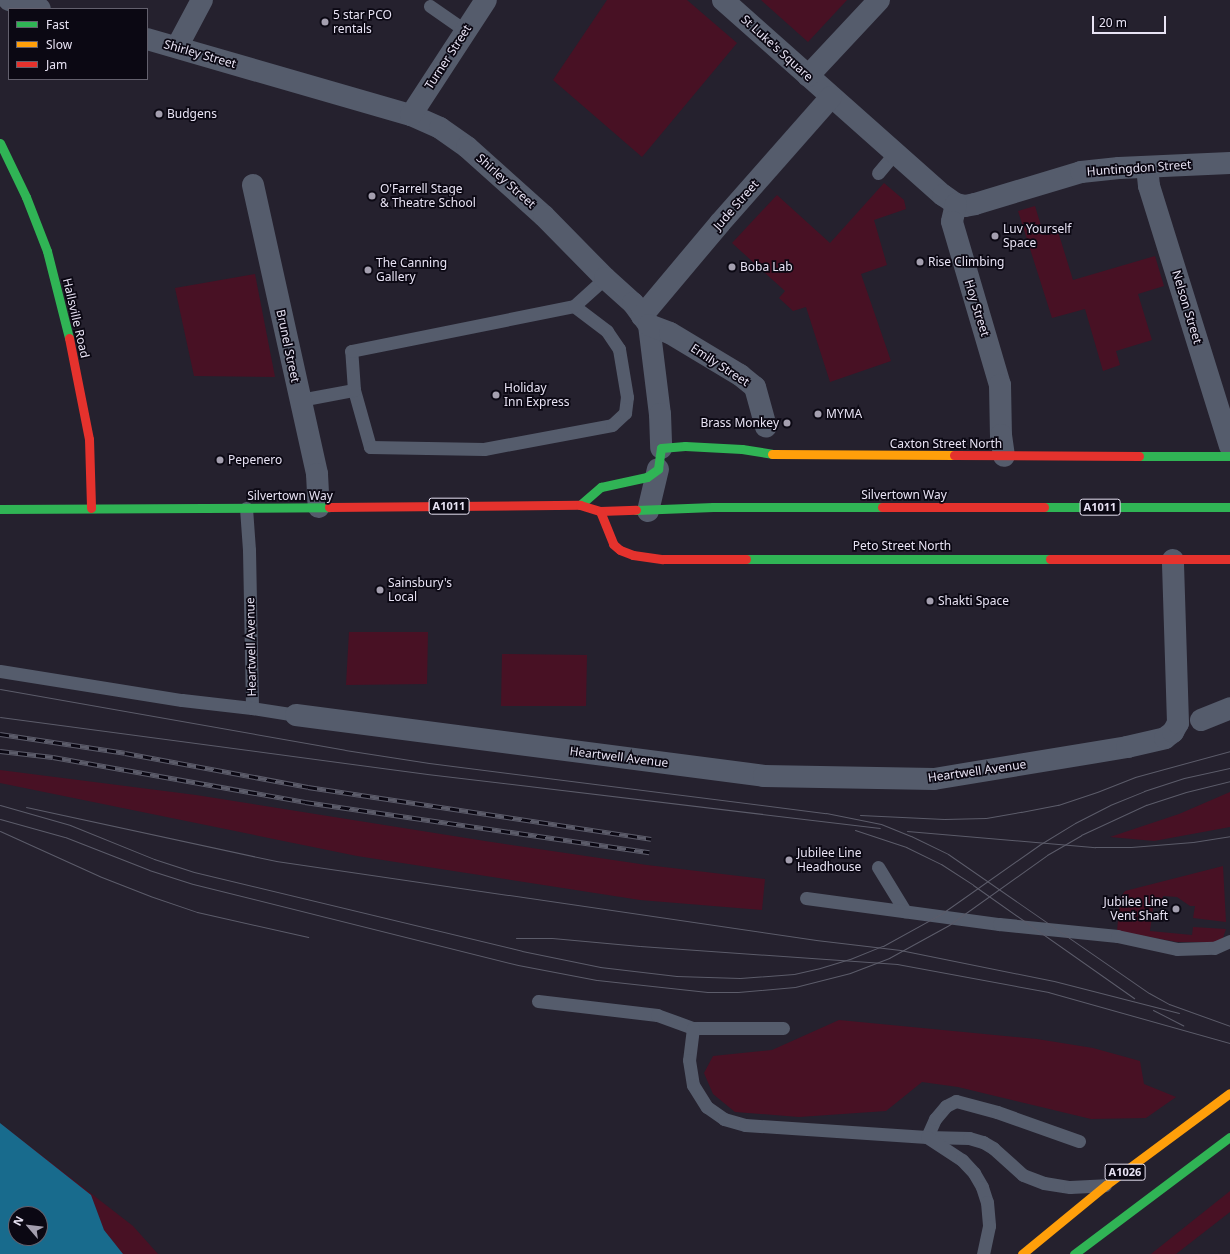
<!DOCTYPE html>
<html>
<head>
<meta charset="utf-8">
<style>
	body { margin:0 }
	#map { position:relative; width:1230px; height:1254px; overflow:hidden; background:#25212e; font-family:"Noto Sans",sans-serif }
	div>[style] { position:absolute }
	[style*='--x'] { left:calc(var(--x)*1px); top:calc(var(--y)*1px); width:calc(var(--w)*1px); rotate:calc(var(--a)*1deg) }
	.green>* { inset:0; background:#481124 }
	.water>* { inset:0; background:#186b8d }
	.lane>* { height:13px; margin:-6.5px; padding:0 6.5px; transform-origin:6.5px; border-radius:6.5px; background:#555c6c }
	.street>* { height:22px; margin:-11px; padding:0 11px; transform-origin:11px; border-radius:11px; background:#555c6c }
	.fast>* { height:9px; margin:-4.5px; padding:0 4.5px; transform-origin:4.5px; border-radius:4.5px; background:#30b455 }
	.slow>* { height:9px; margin:-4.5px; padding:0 4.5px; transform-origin:4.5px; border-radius:4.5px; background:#ff9f0a }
	.jam>* { height:9px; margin:-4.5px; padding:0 4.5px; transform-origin:4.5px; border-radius:4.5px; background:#e5322d }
	.tram>* { height:1px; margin:-0.5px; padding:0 0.5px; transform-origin:0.5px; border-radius:0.5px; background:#5c5c6a }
	.rail>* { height:4.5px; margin-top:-2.25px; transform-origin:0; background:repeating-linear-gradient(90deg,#0b0813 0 9px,#5c5c6a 0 18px); box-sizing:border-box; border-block:1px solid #5c5c6a }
	.dots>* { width:11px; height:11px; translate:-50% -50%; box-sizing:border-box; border:2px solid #0b0813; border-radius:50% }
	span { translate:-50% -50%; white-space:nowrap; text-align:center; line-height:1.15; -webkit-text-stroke:3.5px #0b0813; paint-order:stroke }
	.shield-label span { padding:1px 3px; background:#0b0813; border:1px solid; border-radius:3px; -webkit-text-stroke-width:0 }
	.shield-label { font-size:11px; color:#e8e3f4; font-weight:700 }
	.poi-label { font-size:12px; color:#e8e3f4 }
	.left { translate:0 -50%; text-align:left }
	.right { translate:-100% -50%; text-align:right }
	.street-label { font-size:12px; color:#e8e3f4 }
	.legend { position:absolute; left:8px; top:8px; width:140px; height:72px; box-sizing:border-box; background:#0b0813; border:1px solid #63606d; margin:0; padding:5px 7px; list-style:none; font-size:12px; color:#e8e3f4 }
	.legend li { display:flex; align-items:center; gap:8px; height:20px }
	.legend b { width:20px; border:1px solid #63606d }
	.north { position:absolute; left:8px; top:1206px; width:40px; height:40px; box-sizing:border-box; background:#0b0813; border:1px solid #63606d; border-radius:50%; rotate:298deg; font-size:11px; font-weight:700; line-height:16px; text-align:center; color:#e8e3f4 }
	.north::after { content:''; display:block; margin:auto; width:14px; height:18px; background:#a49faf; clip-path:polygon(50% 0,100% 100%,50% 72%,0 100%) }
	.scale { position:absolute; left:1092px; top:16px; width:74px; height:18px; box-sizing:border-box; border:2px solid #e8e3f4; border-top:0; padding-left:5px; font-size:12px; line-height:14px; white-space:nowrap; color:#e8e3f4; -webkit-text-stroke:3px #0b0813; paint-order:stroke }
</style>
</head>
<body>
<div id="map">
	<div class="green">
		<i style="clip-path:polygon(607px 0,687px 0,737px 43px,642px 157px,553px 80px)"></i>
		<i style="clip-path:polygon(761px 0,847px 0,808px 42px)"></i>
		<i style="clip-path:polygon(884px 183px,904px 200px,906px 209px,874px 220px,887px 265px,861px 274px,891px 361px,830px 382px,806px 307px,793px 311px,779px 298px,785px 291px,732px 243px,777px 195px,830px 243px)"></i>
		<i style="clip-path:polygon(1035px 206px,1042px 229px,1056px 225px,1073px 280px,1155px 256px,1164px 286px,1138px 294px,1152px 340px,1116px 351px,1120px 365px,1103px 371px,1085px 309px,1052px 318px,1018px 211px)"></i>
		<i style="clip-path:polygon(255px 274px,275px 377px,194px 376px,175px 288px)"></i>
		<i style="clip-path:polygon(349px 632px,428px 632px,427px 684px,346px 685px)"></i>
		<i style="clip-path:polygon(502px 654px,587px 655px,586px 706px,501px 706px)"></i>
		<i style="clip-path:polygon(0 770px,196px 795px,485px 841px,647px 865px,765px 879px,762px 910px,640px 900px,357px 856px,0 783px)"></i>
		<i style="clip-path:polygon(1230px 792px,1230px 827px,1154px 841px,1110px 837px,1179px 814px)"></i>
		<i style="clip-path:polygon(1223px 866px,1226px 922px,1193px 918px,1195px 906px,1190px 906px,1177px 897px,1163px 896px,1162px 902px,1154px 901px,1150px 931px,1192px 935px,1193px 927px,1226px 929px,1223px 938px,1214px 942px,1177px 942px,1117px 931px,1120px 898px,1125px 891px)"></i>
		<i style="clip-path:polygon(839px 1020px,1037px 1039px,1093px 1048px,1140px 1061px,1144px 1084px,1176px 1097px,1146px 1118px,1091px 1119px,958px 1087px,922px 1082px,886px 1111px,799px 1117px,735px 1112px,713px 1094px,704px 1073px,713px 1056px,772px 1050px)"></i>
		<i style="clip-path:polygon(0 1123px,133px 1226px,158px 1254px,78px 1254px)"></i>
		<i style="clip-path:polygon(1230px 1191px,1230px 1212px,1176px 1254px,1151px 1254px)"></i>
	</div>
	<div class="water">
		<i style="clip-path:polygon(evenodd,0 1123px,91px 1195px,104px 1230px,123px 1254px,0 1254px,0 1123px,16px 1214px,40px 1214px,40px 1238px,16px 1238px,16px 1214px)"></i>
	</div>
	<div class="lane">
		<i style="--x:430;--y:6;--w:44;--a:34.8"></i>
		<i style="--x:878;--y:173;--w:26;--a:-50"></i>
		<i style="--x:354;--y:390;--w:59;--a:74.3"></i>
		<i style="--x:370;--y:447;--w:114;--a:1"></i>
		<i style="--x:484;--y:449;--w:130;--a:-10.6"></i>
		<i style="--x:612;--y:425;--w:18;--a:-43"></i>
		<i style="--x:625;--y:413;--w:16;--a:-83"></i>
		<i style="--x:627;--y:397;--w:49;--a:-99.5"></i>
		<i style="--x:619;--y:349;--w:22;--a:-124"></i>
		<i style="--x:607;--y:331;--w:41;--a:-142.9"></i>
		<i style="--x:300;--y:400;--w:55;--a:-10.5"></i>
		<i style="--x:354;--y:390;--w:39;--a:-94"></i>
		<i style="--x:351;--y:351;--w:227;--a:-11.4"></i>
		<i style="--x:574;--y:306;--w:42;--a:-42.1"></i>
		<i style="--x:246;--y:508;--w:42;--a:85.9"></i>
		<i style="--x:249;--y:550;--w:158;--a:88.9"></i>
		<i style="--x:0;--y:671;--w:184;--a:9.1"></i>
		<i style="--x:182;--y:700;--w:70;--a:6.5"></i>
		<i style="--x:252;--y:708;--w:45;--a:9"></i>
		<i style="--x:878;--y:867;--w:52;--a:58.5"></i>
		<i style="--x:806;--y:898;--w:195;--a:7.7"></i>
		<i style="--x:999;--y:924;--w:119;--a:5.8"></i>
		<i style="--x:1117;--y:936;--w:61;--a:12.2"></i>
		<i style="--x:1177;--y:949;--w:37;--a:-2"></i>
		<i style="--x:1214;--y:948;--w:17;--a:-24"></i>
		<i style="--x:538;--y:1001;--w:120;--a:6.7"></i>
		<i style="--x:657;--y:1015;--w:38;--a:20"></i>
		<i style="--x:693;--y:1028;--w:90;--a:0"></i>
		<i style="--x:693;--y:1028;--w:32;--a:97"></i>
		<i style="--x:689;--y:1060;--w:25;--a:81"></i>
		<i style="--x:693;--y:1085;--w:26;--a:58"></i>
		<i style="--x:707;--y:1107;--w:21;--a:35"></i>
		<i style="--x:724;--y:1119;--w:22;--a:16"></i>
		<i style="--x:745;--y:1125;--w:182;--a:3.8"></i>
		<i style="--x:927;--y:1137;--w:42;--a:1.4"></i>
		<i style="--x:969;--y:1138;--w:15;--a:16"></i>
		<i style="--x:983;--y:1142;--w:12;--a:31"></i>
		<i style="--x:993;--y:1148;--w:40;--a:42"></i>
		<i style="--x:1023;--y:1175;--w:22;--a:21"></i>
		<i style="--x:1044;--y:1183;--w:26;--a:9"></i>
		<i style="--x:1070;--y:1187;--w:35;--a:-3"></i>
		<i style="--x:927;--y:1137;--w:20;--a:-66"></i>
		<i style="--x:935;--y:1119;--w:17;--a:-50"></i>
		<i style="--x:946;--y:1106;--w:11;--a:-27"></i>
		<i style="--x:956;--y:1101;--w:42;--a:15"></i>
		<i style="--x:997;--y:1112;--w:87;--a:19.5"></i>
		<i style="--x:927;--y:1137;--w:42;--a:33.3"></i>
		<i style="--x:962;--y:1160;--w:18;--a:47"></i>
		<i style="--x:974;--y:1173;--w:16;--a:60"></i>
		<i style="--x:982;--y:1187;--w:16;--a:72"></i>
		<i style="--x:987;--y:1202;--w:24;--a:85"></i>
		<i style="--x:989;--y:1226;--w:29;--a:102"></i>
	</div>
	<div class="street">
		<i style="--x:9;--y:0;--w:32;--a:16"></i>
		<i style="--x:723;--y:0;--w:294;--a:41.6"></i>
		<i style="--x:943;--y:195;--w:16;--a:35"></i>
		<i style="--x:956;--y:204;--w:9;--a:13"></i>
		<i style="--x:965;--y:206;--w:10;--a:-11"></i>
		<i style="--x:975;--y:204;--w:111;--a:-16.8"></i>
		<i style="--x:1081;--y:172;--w:38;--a:-6"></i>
		<i style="--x:1119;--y:168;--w:111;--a:-2.6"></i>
		<i style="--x:147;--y:39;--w:275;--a:16.1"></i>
		<i style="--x:411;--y:115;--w:32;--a:24"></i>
		<i style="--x:440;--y:128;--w:33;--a:35"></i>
		<i style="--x:467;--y:147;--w:103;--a:41.9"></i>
		<i style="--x:544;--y:216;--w:87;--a:45.5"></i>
		<i style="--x:605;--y:278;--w:38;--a:42"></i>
		<i style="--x:633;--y:303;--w:27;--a:54"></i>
		<i style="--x:649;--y:325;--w:90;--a:83"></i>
		<i style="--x:660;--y:414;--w:34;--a:88"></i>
		<i style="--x:177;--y:47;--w:53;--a:-62"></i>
		<i style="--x:808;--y:76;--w:104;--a:-46.9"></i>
		<i style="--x:411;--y:115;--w:137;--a:-56.9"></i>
		<i style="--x:1147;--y:167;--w:19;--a:84"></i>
		<i style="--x:1149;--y:186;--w:272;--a:72.7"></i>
		<i style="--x:253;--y:185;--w:296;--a:77.5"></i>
		<i style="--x:317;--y:474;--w:33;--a:87"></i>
		<i style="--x:956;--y:204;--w:18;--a:103"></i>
		<i style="--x:952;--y:222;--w:170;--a:73.6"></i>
		<i style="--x:1000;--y:385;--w:50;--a:88.9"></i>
		<i style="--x:1001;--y:435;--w:21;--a:82"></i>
		<i style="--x:642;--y:316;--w:121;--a:-50"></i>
		<i style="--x:720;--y:223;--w:168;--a:-48.6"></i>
		<i style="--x:649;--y:325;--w:22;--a:21"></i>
		<i style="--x:670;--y:333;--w:82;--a:31"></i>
		<i style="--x:740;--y:375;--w:19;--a:39"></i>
		<i style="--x:755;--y:387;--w:41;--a:74.6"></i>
		<i style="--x:648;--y:511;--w:43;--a:-76.6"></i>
		<i style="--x:296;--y:715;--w:472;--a:7.4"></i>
		<i style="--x:764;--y:776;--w:170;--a:1"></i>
		<i style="--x:934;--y:779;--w:196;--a:-9.4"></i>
		<i style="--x:1127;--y:747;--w:39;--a:-13"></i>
		<i style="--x:1165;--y:738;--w:10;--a:-37"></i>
		<i style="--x:1173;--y:732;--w:10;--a:-61"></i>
		<i style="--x:1178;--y:723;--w:163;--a:-91.8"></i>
		<i style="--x:1201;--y:720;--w:31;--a:-22"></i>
	</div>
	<div class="fast">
		<i style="--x:0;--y:143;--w:60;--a:64.3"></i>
		<i style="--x:26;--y:197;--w:58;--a:68.7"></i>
		<i style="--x:47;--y:251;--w:90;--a:75.8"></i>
		<i style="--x:1139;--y:456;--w:91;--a:0"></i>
		<i style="--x:580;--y:505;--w:28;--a:-41"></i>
		<i style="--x:601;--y:487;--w:47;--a:-12.3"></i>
		<i style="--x:647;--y:477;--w:14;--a:-36"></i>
		<i style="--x:658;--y:469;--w:21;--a:-82"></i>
		<i style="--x:661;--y:448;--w:24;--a:-5"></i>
		<i style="--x:685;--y:446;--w:57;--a:3"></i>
		<i style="--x:742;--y:449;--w:30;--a:9"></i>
		<i style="--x:1044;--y:507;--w:186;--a:0"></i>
		<i style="--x:0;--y:509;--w:329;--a:-0.3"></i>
		<i style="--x:636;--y:510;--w:77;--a:-2.2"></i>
		<i style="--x:713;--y:507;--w:169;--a:0"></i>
		<i style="--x:746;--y:559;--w:304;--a:0"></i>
		<i style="--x:1074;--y:1254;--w:195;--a:-36.9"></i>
	</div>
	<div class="slow">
		<i style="--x:772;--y:454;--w:182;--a:0.3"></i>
		<i style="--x:1022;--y:1254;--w:109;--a:-39.4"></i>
		<i style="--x:1106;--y:1185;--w:154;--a:-36.6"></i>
	</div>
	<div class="jam">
		<i style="--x:69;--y:338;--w:103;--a:78.8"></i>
		<i style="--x:89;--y:439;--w:69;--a:88.3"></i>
		<i style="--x:954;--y:455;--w:185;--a:0.3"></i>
		<i style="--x:329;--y:507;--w:251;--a:-0.5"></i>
		<i style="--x:580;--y:505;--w:21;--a:17"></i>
		<i style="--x:600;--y:511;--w:36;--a:-2"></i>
		<i style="--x:882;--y:507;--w:162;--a:0"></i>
		<i style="--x:600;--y:511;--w:35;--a:68"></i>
		<i style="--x:613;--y:544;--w:9;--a:41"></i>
		<i style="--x:620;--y:550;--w:14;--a:21"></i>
		<i style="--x:633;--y:555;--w:30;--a:8"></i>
		<i style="--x:663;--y:559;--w:83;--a:0"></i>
		<i style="--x:1050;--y:559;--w:180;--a:0"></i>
	</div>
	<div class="tram">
		<i style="--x:0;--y:689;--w:350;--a:10"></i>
		<i style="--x:345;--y:750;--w:85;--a:8.8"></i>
		<i style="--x:429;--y:763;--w:400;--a:7.2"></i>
		<i style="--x:826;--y:813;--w:56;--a:11.3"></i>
		<i style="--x:881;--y:824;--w:32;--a:22"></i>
		<i style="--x:911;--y:836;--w:41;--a:25.9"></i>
		<i style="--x:948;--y:854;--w:244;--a:34.7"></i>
		<i style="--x:1149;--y:993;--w:23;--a:29"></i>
		<i style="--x:1169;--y:1004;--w:65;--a:19.8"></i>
		<i style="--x:0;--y:717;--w:431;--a:7.6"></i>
		<i style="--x:427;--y:774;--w:456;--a:6.8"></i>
		<i style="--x:0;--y:805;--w:73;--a:15.9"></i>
		<i style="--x:70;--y:825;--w:91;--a:22"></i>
		<i style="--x:154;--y:859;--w:42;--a:18"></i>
		<i style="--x:194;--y:872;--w:337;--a:13.5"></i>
		<i style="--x:522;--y:951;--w:80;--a:11.6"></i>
		<i style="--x:600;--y:967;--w:77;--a:6.8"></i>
		<i style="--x:676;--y:976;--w:64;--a:1.8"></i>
		<i style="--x:740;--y:978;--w:54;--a:-4.2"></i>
		<i style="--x:794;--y:974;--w:27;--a:-13"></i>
		<i style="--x:820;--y:968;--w:31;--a:-17"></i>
		<i style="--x:850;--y:959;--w:35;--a:-22"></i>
		<i style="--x:883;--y:946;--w:66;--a:-28.9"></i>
		<i style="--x:941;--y:914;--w:120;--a:-35.1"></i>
		<i style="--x:1039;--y:845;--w:42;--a:-31.4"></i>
		<i style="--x:1075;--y:823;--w:39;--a:-27"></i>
		<i style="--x:1110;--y:805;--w:37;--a:-22"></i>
		<i style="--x:1144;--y:791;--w:42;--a:-18"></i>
		<i style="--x:1184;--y:778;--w:47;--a:-12.3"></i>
		<i style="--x:26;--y:807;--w:256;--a:12.2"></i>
		<i style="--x:276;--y:861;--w:546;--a:8.32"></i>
		<i style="--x:816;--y:940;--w:85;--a:6.8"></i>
		<i style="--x:900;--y:950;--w:157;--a:11.4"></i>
		<i style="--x:1054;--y:981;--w:129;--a:14.4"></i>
		<i style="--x:860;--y:815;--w:84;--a:2.7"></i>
		<i style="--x:944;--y:819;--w:42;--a:-1.4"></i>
		<i style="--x:986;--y:818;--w:36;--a:-10"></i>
		<i style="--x:1021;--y:812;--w:38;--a:-11"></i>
		<i style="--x:1058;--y:805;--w:41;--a:-18.4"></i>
		<i style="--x:1097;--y:792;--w:41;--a:-21.5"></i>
		<i style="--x:1135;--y:777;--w:98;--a:-15.3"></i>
		<i style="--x:0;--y:819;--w:67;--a:15.5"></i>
		<i style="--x:65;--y:837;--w:90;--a:21.4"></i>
		<i style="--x:149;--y:870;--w:46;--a:17.7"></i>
		<i style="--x:193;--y:884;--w:335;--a:14"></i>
		<i style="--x:518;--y:965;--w:80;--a:10.8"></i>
		<i style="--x:597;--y:980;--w:111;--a:6.2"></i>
		<i style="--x:707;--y:992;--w:31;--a:0"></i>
		<i style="--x:738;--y:992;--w:57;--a:-5"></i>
		<i style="--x:795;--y:987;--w:57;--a:-14.3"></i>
		<i style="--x:850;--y:973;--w:42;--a:-21"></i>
		<i style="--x:889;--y:958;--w:68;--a:-28.8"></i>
		<i style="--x:949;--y:925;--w:120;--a:-35.5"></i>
		<i style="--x:1047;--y:855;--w:39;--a:-30"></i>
		<i style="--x:1081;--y:835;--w:72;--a:-24.8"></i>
		<i style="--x:1146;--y:805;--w:42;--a:-18"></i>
		<i style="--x:1186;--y:792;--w:45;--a:-14"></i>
		<i style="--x:855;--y:830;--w:54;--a:18.4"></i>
		<i style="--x:906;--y:847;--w:39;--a:26"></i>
		<i style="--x:941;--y:864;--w:38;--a:33"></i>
		<i style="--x:973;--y:885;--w:197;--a:35.1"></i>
		<i style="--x:0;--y:831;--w:109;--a:24.4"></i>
		<i style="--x:99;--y:876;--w:55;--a:21.4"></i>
		<i style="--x:150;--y:896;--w:50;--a:18.8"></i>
		<i style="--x:197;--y:912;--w:114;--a:12.7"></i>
		<i style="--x:907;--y:831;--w:189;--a:4.9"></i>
		<i style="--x:1095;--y:847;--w:36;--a:0"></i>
		<i style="--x:1131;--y:847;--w:62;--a:-4.6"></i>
		<i style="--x:1193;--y:842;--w:37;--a:-9"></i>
		<i style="--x:516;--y:938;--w:36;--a:0"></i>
		<i style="--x:552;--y:938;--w:88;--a:5.2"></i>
		<i style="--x:640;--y:946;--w:258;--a:4"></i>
		<i style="--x:897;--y:964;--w:154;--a:10.5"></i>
		<i style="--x:1048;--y:992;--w:189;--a:15.7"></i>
		<i style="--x:1153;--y:1010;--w:34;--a:27"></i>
	</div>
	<div class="rail">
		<i style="--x:0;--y:734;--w:126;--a:8.6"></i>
		<i style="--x:125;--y:753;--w:186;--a:10.5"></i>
		<i style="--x:308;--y:787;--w:347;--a:8.6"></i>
		<i style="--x:0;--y:751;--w:53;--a:6.5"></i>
		<i style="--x:53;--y:757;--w:256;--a:10.1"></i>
		<i style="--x:305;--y:802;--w:348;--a:8.3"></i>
	</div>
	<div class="dots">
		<i style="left:325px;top:22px;background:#a49faf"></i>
		<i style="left:159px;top:114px;background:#a49faf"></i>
		<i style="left:372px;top:196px;background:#a49faf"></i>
		<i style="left:995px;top:236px;background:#a49faf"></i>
		<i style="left:920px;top:262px;background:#a49faf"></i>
		<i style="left:732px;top:267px;background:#a49faf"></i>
		<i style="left:368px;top:270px;background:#a49faf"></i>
		<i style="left:496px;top:395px;background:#a49faf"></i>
		<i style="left:818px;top:414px;background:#a49faf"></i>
		<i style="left:787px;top:423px;background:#a49faf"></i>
		<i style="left:220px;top:460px;background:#a49faf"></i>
		<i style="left:380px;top:590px;background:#a49faf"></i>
		<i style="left:930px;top:601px;background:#a49faf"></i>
		<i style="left:789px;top:860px;background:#a49faf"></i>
		<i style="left:1176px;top:909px;background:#a49faf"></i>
	</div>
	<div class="shield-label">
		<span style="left:449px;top:506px">A1011</span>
		<span style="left:1100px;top:507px">A1011</span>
		<span style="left:1125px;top:1172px">A1026</span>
	</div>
	<div class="poi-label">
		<span class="left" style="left:333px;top:22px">5 star PCO<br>rentals</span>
		<span class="left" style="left:167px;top:114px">Budgens</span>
		<span class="left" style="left:380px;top:196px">O'Farrell Stage<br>&amp; Theatre School</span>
		<span class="left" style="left:1003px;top:236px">Luv Yourself<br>Space</span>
		<span class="left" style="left:928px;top:262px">Rise Climbing</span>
		<span class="left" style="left:376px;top:270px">The Canning<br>Gallery</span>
		<span class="left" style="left:740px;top:267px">Boba Lab</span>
		<span class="left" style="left:504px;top:395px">Holiday<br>Inn Express</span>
		<span class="left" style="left:826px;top:414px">MYMA</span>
		<span class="right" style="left:779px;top:423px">Brass Monkey</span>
		<span class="left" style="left:228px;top:460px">Pepenero</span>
		<span class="left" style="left:388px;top:590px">Sainsbury's<br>Local</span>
		<span class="left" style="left:938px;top:601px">Shakti Space</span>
		<span class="left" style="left:797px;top:860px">Jubilee Line<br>Headhouse</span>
		<span class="right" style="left:1168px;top:909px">Jubilee Line<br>Vent Shaft</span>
	</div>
	<div class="street-label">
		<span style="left:777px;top:48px;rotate:42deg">St Luke's Square</span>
		<span style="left:200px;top:54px;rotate:16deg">Shirley Street</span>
		<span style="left:448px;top:57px;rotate:-57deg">Turner Street</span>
		<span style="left:1139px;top:168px;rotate:-4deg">Huntingdon Street</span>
		<span style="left:506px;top:181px;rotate:42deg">Shirley Street</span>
		<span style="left:736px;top:205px;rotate:-49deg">Jude Street</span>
		<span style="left:1187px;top:307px;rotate:73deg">Nelson Street</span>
		<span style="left:977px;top:308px;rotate:73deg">Hoy Street</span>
		<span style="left:76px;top:318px;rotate:77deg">Hallsville Road</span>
		<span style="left:288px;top:346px;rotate:78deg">Brunel Street</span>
		<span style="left:720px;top:365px;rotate:33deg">Emily Street</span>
		<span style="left:946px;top:444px">Caxton Street North</span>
		<span style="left:904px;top:495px">Silvertown Way</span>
		<span style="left:290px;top:496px">Silvertown Way</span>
		<span style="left:902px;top:546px">Peto Street North</span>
		<span style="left:251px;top:647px;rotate:-91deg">Heartwell Avenue</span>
		<span style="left:619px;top:757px;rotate:7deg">Heartwell Avenue</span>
		<span style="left:977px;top:771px;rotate:-8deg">Heartwell Avenue</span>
	</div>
	<ul class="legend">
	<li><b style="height:5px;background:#30b455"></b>Fast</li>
	<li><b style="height:5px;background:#ff9f0a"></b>Slow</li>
	<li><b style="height:5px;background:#e5322d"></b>Jam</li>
	</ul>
	<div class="north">N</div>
	<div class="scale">20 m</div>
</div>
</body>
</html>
